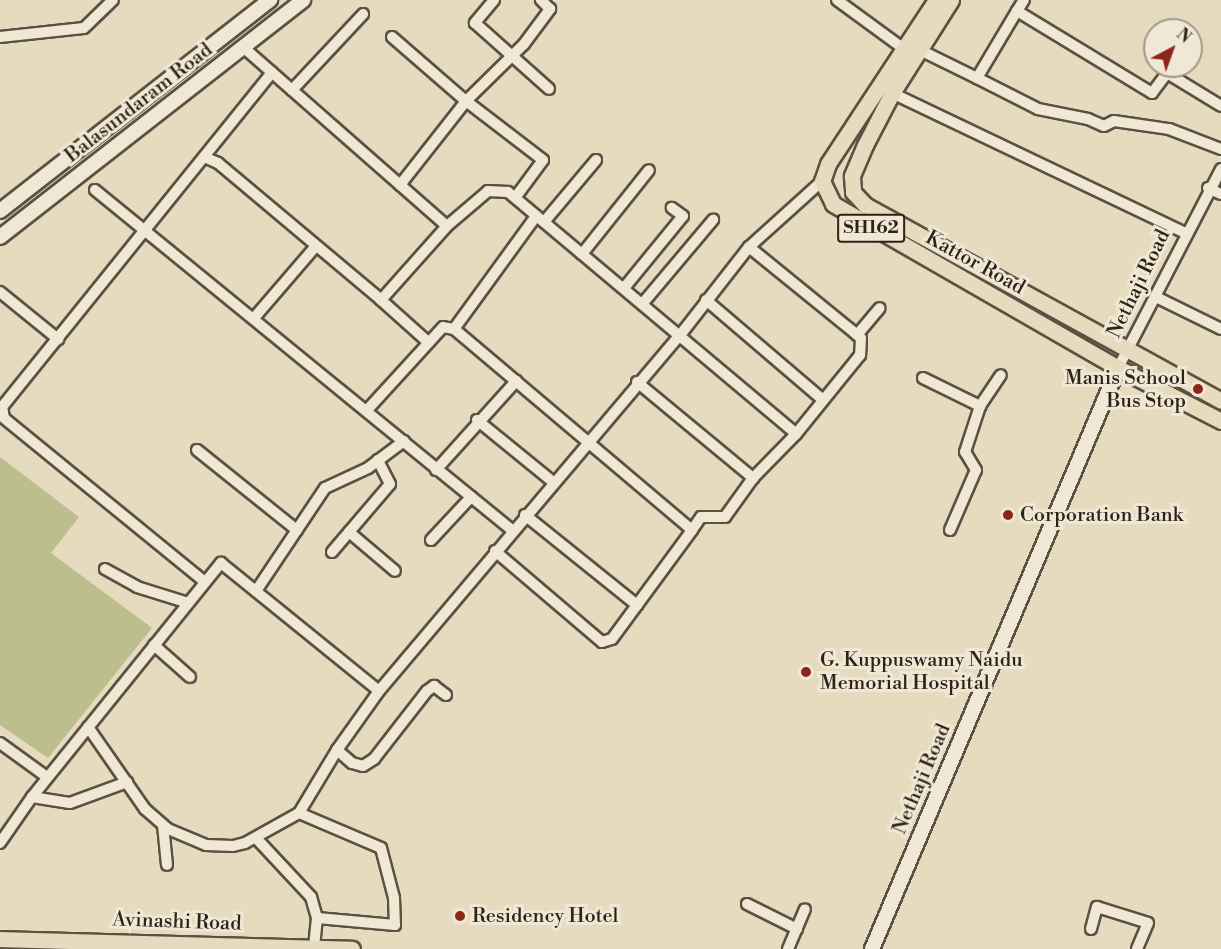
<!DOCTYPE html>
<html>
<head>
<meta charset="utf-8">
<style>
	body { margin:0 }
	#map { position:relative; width:1221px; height:949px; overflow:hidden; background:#e7dbbf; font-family:"Libre Bodoni",serif }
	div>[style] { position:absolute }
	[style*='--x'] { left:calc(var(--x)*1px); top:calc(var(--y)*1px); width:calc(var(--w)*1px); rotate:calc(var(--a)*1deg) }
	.green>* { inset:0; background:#bcbe8e }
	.roads { filter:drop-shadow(2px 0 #5d5042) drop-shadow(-2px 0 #5d5042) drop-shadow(0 2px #5d5042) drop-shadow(0 -2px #5d5042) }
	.minor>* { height:10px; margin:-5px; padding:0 5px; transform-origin:5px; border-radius:5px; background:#efe8d5 }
	.secondary>* { height:14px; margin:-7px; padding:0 7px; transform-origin:7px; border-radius:7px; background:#efe8d5 }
	.primary>* { height:15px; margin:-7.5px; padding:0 7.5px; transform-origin:7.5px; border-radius:7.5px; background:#e7dbbf }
	.dots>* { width:16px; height:16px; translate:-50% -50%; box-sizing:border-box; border:3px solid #efe8d5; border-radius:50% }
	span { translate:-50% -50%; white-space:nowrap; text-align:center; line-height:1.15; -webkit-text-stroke:6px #efe8d5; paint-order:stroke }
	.shield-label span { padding:2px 4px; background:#efe8d5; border:2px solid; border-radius:4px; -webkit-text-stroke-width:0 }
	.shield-label { font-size:18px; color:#2f2118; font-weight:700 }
	.street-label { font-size:20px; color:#2f2118 }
	.poi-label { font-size:20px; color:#2f2118 }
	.right { translate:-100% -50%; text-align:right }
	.left { translate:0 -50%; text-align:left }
	.north { position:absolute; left:1143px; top:18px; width:60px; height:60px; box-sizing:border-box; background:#efe8d5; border:2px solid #a29889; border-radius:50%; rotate:41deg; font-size:16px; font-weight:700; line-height:24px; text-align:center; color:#2f2118 }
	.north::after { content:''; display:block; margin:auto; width:21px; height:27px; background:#8f2418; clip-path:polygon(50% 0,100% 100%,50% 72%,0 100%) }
</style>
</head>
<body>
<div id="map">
	<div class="green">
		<i style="clip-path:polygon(0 457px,79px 517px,51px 553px,152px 628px,48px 758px,0 725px)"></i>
	</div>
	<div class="roads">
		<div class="minor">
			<i style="--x:494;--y:0;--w:30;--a:130"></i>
			<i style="--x:475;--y:23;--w:99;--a:41.7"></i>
			<i style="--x:837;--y:0;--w:83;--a:36.2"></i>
			<i style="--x:1017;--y:11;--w:13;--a:-58"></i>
			<i style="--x:0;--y:37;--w:84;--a:-6.1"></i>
			<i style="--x:84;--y:28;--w:40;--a:-44"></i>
			<i style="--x:392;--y:37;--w:98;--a:40.9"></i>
			<i style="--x:466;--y:101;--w:97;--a:37.5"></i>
			<i style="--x:543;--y:160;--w:47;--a:126.4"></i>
			<i style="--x:243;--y:47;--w:271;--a:41.3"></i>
			<i style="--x:447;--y:226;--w:54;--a:-40.5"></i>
			<i style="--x:488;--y:191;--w:20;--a:3"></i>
			<i style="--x:508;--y:192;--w:376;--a:40"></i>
			<i style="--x:796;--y:434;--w:62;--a:134.3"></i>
			<i style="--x:753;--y:478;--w:48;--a:125.7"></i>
			<i style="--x:725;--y:517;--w:24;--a:180"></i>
			<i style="--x:701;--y:517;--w:16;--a:125"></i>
			<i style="--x:692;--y:530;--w:312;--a:-139.8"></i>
			<i style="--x:454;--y:329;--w:11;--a:-170"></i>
			<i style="--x:443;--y:327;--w:111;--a:132.4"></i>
			<i style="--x:920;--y:50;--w:64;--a:26.2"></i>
			<i style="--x:977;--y:78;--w:78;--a:-59.2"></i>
			<i style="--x:1017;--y:11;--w:158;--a:31.3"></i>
			<i style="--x:1152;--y:93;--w:25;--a:-53"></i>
			<i style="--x:1167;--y:73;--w:63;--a:31.4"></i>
			<i style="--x:977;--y:78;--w:68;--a:26.9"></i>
			<i style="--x:1038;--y:109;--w:51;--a:11.3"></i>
			<i style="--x:1088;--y:119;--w:17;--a:24"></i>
			<i style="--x:1104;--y:126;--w:11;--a:-27"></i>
			<i style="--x:1114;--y:121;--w:56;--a:8.3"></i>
			<i style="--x:1169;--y:129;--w:56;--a:21"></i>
			<i style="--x:292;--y:90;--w:104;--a:-46.9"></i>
			<i style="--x:892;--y:93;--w:325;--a:25.5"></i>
			<i style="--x:204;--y:157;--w:15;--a:23"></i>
			<i style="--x:218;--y:163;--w:213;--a:40"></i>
			<i style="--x:400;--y:185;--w:107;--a:-51.8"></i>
			<i style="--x:466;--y:101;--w:81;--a:-44.5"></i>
			<i style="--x:524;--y:44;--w:44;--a:-53.4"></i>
			<i style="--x:550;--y:9;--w:13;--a:-135"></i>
			<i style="--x:1208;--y:188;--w:14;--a:25"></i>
			<i style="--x:95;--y:190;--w:539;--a:39.21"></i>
			<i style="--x:544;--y:222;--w:81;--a:-50"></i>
			<i style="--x:749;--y:247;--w:144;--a:39.1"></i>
			<i style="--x:861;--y:338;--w:17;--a:93"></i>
			<i style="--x:860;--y:355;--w:102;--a:129"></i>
			<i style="--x:582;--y:254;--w:107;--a:-51.4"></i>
			<i style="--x:624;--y:288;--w:93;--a:-50.7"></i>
			<i style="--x:683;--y:216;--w:14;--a:-144"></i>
			<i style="--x:0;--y:292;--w:75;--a:39"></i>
			<i style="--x:1156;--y:297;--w:72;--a:26.2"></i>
			<i style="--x:706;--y:300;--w:153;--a:40.5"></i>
			<i style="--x:643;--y:303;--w:109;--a:-49.9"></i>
			<i style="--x:254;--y:318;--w:95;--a:-49.3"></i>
			<i style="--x:454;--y:329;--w:140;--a:-54"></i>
			<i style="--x:857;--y:335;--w:35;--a:-50"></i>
			<i style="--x:428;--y:342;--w:63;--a:-138.2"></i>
			<i style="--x:381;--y:300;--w:99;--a:-48.3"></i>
			<i style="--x:1118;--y:368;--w:224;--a:-62.6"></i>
			<i style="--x:923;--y:378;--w:64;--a:26.2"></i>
			<i style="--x:637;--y:382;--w:151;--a:39.6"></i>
			<i style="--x:477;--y:420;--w:98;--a:39.2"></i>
			<i style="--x:197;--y:450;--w:128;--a:38.7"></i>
			<i style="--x:436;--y:470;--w:120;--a:-48"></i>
			<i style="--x:525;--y:515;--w:144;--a:38.8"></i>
			<i style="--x:950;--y:530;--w:65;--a:-66.6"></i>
			<i style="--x:976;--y:470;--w:21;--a:-121"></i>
			<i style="--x:965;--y:452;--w:48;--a:-71.9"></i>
			<i style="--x:980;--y:406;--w:37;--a:-56"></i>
			<i style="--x:349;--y:532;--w:60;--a:40.3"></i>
			<i style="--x:431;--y:540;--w:59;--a:-47.1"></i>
			<i style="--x:495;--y:551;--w:140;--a:40.4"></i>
			<i style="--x:602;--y:642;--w:10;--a:-17"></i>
			<i style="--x:612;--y:639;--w:135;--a:-53.7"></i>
			<i style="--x:332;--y:552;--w:89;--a:-49.5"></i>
			<i style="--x:390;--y:484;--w:27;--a:-117"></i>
			<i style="--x:105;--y:569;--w:37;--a:29"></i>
			<i style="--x:137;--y:587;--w:53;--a:17.4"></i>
			<i style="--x:205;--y:582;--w:259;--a:-140.8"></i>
			<i style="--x:4;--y:418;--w:11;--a:-100"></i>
			<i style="--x:2;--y:407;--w:430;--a:-51.1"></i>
			<i style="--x:256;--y:591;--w:124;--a:-56.2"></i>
			<i style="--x:325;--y:488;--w:47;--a:-24.9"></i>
			<i style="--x:368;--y:468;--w:45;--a:-36.9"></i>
			<i style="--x:154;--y:645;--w:48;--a:41.6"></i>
			<i style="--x:88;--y:727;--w:100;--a:55.2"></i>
			<i style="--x:145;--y:809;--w:30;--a:41"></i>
			<i style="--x:168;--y:829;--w:41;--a:22.8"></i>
			<i style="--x:206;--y:845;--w:27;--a:2"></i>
			<i style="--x:233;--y:846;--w:12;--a:-14"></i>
			<i style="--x:245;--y:843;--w:62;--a:-29.1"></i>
			<i style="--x:299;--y:813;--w:74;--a:-58.9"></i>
			<i style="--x:337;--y:750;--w:72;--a:-54.6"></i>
			<i style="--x:0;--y:743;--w:58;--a:35.9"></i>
			<i style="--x:337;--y:750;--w:20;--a:41"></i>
			<i style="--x:352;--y:763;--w:11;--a:15"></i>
			<i style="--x:363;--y:766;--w:13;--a:-32"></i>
			<i style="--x:374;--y:759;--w:86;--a:-52.1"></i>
			<i style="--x:427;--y:691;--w:9;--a:-36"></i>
			<i style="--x:434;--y:686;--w:15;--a:37"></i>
			<i style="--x:32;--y:797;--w:38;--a:9"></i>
			<i style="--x:70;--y:803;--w:61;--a:-20.2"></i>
			<i style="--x:299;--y:813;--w:89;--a:23.1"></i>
			<i style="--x:381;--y:848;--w:52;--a:75.4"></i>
			<i style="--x:394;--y:898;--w:27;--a:88"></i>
			<i style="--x:395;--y:925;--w:78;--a:-174.9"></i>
			<i style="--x:163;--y:825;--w:40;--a:84.3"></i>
			<i style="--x:256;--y:838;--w:81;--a:47"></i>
			<i style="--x:311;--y:897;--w:22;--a:74"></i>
			<i style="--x:317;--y:918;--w:30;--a:96"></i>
			<i style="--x:0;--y:843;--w:56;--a:-55.2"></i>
			<i style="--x:32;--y:797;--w:301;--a:-51.1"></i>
			<i style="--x:221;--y:563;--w:203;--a:39"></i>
			<i style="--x:379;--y:691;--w:468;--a:-49.8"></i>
			<i style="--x:681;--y:334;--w:110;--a:-52"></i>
			<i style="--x:749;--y:247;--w:98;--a:-42.1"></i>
			<i style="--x:747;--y:904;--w:56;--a:26.6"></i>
			<i style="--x:1091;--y:929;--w:23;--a:-75"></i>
			<i style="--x:1097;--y:907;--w:53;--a:17.4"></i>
			<i style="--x:1148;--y:923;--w:28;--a:113"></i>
			<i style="--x:788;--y:949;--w:43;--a:-67"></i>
		</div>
		<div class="secondary">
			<i style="--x:0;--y:211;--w:343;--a:-38"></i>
			<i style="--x:0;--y:237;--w:385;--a:-38"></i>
			<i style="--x:872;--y:949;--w:631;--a:-67.05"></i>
		</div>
		<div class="primary">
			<i style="--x:936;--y:0;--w:196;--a:123.4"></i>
			<i style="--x:828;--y:164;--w:18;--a:109"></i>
			<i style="--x:822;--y:181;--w:25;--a:64"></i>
			<i style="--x:833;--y:204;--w:329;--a:29.9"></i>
			<i style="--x:1118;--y:368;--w:116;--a:27.2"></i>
			<i style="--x:951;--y:0;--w:110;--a:122.4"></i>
			<i style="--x:892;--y:93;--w:59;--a:117.4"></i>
			<i style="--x:865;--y:145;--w:34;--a:113"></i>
			<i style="--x:852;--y:176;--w:16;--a:86"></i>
			<i style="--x:853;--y:192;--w:18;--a:47"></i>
			<i style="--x:865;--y:205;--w:406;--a:28.8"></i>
			<i style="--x:0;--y:939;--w:352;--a:1.6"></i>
		</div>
	</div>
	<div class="dots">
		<i style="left:1198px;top:389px;background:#8f2418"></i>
		<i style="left:1008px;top:515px;background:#8f2418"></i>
		<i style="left:806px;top:672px;background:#8f2418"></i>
		<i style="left:460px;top:916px;background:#8f2418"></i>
	</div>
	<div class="shield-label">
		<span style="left:871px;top:228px">SH162</span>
	</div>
	<div class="street-label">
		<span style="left:139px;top:103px;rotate:-38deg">Balasundaram Road</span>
		<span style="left:975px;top:263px;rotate:29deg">Kattor Road</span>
		<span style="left:1139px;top:284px;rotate:-64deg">Nethaji Road</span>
		<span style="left:922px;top:779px;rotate:-67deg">Nethaji Road</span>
		<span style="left:177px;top:922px;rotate:2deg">Avinashi Road</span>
	</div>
	<div class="poi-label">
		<span class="right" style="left:1186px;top:390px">Manis School<br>Bus Stop</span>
		<span class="left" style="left:1020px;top:515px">Corporation Bank</span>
		<span class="left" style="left:820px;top:672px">G. Kuppuswamy Naidu<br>Memorial Hospital</span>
		<span class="left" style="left:472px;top:916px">Residency Hotel</span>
	</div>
	<div class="north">N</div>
</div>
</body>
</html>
